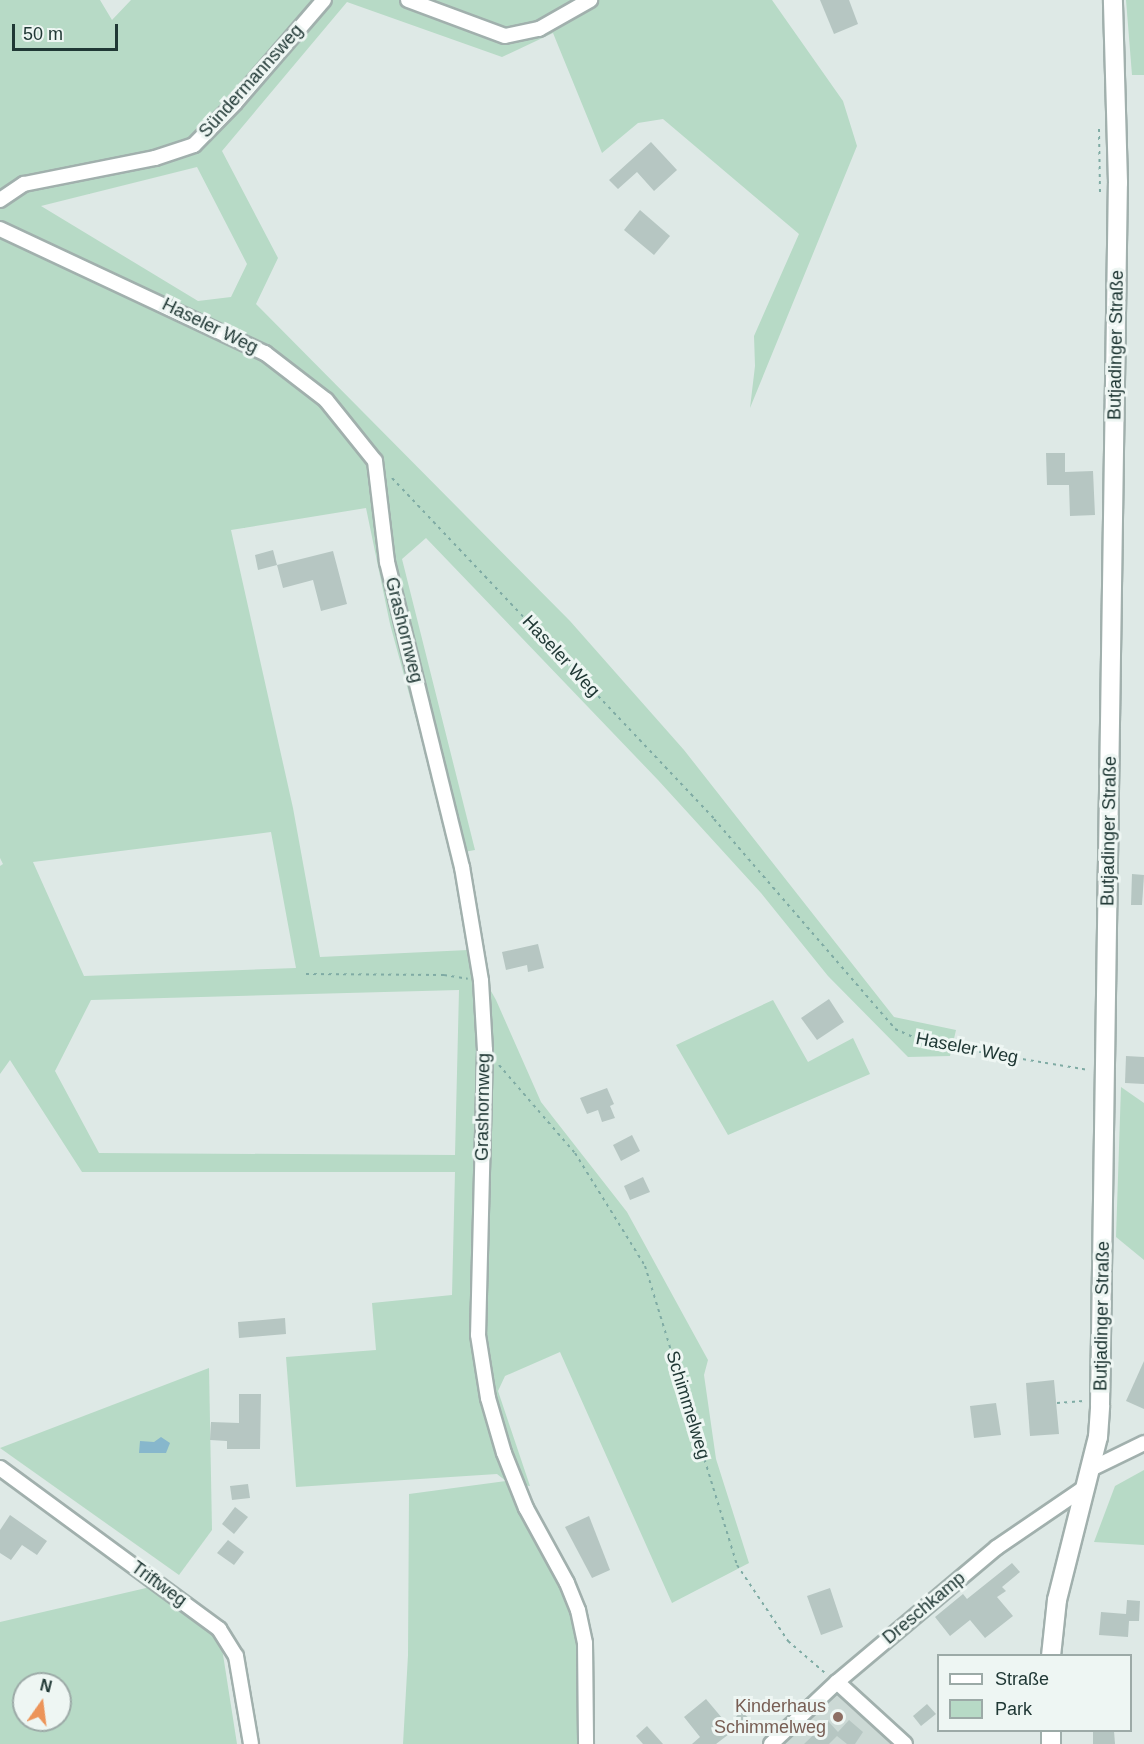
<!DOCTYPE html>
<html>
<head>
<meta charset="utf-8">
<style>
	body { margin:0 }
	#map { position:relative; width:1144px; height:1744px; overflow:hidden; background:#dee9e6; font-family:Arial,sans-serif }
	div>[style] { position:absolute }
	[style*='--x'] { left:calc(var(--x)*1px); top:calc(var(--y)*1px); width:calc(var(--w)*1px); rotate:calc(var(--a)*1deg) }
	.built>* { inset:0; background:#ccd9d5 }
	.green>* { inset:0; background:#b7dac6 }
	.water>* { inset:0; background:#87b7cc }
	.building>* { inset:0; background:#b6c6c2 }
	.path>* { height:2px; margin-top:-1px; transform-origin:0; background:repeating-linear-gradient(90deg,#7faba4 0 3px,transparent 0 7.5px) }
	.roads { filter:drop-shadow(2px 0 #a1b0ad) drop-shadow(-2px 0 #a1b0ad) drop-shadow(0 2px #a1b0ad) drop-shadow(0 -2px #a1b0ad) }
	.street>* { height:14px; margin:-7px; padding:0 7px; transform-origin:7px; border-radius:7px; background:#fff }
	.secondary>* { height:18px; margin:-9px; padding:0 9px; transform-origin:9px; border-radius:9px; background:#fff }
	.dots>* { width:16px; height:16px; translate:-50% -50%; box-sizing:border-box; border:3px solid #eef6f3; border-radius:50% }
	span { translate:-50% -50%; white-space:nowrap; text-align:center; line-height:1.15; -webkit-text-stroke:6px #eef6f3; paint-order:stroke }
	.street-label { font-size:18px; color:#203835 }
	.education-label { font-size:18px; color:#785e54 }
	.right { translate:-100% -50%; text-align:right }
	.legend { position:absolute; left:937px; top:1654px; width:195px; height:78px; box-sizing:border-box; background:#eef6f3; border:2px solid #9caaa7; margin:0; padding:8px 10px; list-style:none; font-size:18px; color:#203835 }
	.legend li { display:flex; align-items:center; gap:12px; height:30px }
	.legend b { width:30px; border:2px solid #9caaa7 }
	.north { position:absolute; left:12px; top:1672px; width:60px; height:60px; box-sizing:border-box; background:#eef6f3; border:2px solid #9caaa7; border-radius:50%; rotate:14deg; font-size:16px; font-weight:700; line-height:24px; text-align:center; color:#203835 }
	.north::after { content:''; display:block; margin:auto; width:21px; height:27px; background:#ec9459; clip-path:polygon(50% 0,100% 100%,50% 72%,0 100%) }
	.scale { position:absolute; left:12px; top:24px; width:106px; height:27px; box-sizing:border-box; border:3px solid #203835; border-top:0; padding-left:8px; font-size:18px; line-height:21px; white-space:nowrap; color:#203835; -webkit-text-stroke:4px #eef6f3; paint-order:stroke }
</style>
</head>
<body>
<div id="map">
	<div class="built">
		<i style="clip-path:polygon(836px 1691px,898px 1744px,781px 1744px)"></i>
	</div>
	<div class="green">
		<i style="clip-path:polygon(evenodd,0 0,100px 0,112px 20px,131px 0,772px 0,843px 101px,857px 146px,750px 408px,755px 366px,754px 336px,799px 234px,663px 119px,638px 123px,602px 153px,553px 33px,502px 57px,347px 2px,222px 151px,278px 258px,256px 304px,570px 621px,684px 750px,894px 1017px,956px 1030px,950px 1056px,908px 1057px,828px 976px,761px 893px,658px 780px,426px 538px,402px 559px,475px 850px,453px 854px,390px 624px,366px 508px,231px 530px,293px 808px,320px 957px,468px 950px,496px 1000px,541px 1102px,627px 1212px,708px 1360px,704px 1375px,716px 1459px,749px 1563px,672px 1603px,560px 1352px,505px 1376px,498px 1391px,530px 1486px,507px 1483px,570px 1602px,579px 1645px,580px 1744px,403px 1744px,408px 1655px,409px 1494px,506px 1481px,497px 1474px,296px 1487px,286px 1357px,376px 1350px,372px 1303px,452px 1295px,455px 1172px,82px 1172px,10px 1060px,0 1074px,0 866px,3px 864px,0 858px,0 0,197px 167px,247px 264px,231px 297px,198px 301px,41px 206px,197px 167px,0 0,271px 832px,296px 968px,84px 976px,33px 862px,271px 832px,0 0,459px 990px,455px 1155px,99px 1153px,55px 1071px,91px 1000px,459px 990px)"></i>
		<i style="clip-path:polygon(1126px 0,1144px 0,1144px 75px,1132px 75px)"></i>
		<i style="clip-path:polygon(773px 1000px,808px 1062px,853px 1038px,870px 1074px,728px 1135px,676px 1045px)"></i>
		<i style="clip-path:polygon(1121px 1087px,1144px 1103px,1144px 1260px,1116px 1237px)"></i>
		<i style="clip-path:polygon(209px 1368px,212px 1530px,179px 1575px,0 1448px)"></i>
		<i style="clip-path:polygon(1144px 1470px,1144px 1545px,1094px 1542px,1115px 1486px)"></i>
		<i style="clip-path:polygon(evenodd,159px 1585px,219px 1629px,237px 1744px,0 1744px,0 1622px,159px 1585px,24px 1684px,60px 1684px,60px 1720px,24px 1720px,24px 1684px)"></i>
	</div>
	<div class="water">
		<i style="clip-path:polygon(161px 1437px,170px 1443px,166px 1453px,139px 1453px,140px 1441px,154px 1442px)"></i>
	</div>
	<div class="building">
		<i style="clip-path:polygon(820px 0,849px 0,858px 24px,834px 34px)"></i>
		<i style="clip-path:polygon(651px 142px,677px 170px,654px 191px,637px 172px,618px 189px,609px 180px)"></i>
		<i style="clip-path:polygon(640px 210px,670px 236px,654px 255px,624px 230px)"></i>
		<i style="clip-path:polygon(1046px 453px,1065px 453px,1065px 472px,1093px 471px,1095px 515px,1070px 516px,1069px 485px,1047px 485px)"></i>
		<i style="clip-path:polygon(273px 550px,277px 565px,258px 570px,255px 555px)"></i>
		<i style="clip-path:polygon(333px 551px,347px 604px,321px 611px,313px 580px,283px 588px,277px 565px)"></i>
		<i style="clip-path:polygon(1132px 874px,1144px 875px,1142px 905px,1131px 905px)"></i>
		<i style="clip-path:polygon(538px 944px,544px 968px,528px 972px,527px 965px,506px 970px,502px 952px)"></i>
		<i style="clip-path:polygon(829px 999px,844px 1022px,817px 1040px,801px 1018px)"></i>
		<i style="clip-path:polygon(1126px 1056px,1144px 1057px,1144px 1084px,1125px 1083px)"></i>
		<i style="clip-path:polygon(607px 1088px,614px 1104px,610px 1106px,615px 1118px,602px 1122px,598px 1110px,587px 1114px,580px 1098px)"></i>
		<i style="clip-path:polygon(632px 1135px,640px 1151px,621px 1161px,613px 1145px)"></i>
		<i style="clip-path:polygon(643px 1177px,650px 1192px,630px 1200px,624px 1186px)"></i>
		<i style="clip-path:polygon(285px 1318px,286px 1334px,239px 1338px,238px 1322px)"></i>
		<i style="clip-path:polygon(1144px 1361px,1144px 1409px,1126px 1401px)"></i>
		<i style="clip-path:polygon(1054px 1380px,1059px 1434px,1030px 1436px,1026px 1383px)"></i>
		<i style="clip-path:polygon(239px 1394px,261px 1394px,260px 1449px,227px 1449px,227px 1441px,210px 1440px,211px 1422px,239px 1423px)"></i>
		<i style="clip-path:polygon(996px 1403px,1001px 1435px,974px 1438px,970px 1406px)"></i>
		<i style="clip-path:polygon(248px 1484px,250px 1498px,232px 1500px,230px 1486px)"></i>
		<i style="clip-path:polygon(235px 1507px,248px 1517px,234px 1534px,222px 1524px)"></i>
		<i style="clip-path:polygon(10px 1515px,47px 1541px,37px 1555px,22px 1545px,11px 1560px,0 1553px,0 1530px)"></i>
		<i style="clip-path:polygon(589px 1516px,610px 1570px,592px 1578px,565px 1527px)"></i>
		<i style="clip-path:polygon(228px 1540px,244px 1552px,234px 1565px,217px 1553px)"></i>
		<i style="clip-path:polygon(1012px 1563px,1020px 1572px,1002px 1587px,1006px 1591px,997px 1597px,1013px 1616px,985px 1638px,970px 1620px,950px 1636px,935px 1617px,963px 1594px,967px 1599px)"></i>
		<i style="clip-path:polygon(830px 1588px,843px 1627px,821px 1635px,807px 1596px)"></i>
		<i style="clip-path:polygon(1127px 1600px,1140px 1601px,1139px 1621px,1129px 1621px,1128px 1637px,1099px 1635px,1101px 1612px,1126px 1614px)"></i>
		<i style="clip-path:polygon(706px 1699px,733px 1731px,716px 1744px,692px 1744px,700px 1737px,684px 1717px)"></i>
		<i style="clip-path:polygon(927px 1704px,936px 1714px,921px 1726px,913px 1716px)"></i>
		<i style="clip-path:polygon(741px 1711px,754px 1723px,744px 1735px,730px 1724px)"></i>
		<i style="clip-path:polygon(849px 1720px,863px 1732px,855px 1744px,847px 1744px,837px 1736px,829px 1744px,804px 1744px,828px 1721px,838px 1732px)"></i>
		<i style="clip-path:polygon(647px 1726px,663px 1744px,643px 1744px,636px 1736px)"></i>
		<i style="clip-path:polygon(1093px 1731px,1114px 1731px,1115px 1744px,1093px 1744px)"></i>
	</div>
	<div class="path">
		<i style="--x:1099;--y:129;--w:66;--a:89.1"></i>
		<i style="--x:392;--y:478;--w:469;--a:46.6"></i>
		<i style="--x:714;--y:819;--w:277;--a:49.2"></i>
		<i style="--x:895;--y:1029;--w:35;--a:24"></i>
		<i style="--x:927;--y:1043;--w:164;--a:9.5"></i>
		<i style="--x:306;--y:974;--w:138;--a:0.4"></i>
		<i style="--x:444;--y:975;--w:24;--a:9"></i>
		<i style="--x:499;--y:1065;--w:116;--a:49.2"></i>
		<i style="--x:575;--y:1153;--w:133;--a:58.2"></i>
		<i style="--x:645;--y:1266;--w:313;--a:72.9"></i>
		<i style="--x:737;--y:1565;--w:92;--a:56.1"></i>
		<i style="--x:788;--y:1641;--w:49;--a:40.9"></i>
		<i style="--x:1057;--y:1403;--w:27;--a:-4"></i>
	</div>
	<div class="roads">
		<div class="street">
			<i style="--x:408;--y:0;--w:103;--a:20.4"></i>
			<i style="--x:505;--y:36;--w:35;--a:-12"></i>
			<i style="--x:539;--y:29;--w:59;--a:-29.6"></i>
			<i style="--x:0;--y:200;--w:29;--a:-34"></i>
			<i style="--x:24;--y:184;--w:134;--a:-11.2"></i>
			<i style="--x:155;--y:158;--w:41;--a:-18.4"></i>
			<i style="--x:194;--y:145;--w:59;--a:-45.7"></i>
			<i style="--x:235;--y:103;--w:136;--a:-49.2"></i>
			<i style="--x:0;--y:229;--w:293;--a:25.1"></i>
			<i style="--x:265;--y:353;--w:77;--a:37.6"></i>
			<i style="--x:326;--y:400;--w:78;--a:51.2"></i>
			<i style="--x:375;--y:461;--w:102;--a:83.2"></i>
			<i style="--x:387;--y:562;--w:314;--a:76.2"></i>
			<i style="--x:462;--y:867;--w:116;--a:80.5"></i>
			<i style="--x:481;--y:981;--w:69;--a:86.7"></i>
			<i style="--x:485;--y:1050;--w:285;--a:91.4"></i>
			<i style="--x:478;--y:1335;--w:64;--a:81"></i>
			<i style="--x:488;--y:1398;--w:57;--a:73.8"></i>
			<i style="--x:504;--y:1453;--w:59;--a:68.2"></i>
			<i style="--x:526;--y:1508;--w:85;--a:61.3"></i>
			<i style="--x:567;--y:1583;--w:29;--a:68"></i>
			<i style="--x:578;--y:1610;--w:34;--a:78"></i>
			<i style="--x:585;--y:1643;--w:101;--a:89.4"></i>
			<i style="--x:0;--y:1468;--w:272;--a:36.3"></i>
			<i style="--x:219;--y:1629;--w:32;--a:58"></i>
			<i style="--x:236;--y:1656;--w:89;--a:80.3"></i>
			<i style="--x:1091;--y:1469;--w:59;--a:-26.1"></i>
			<i style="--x:837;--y:1682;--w:92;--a:42.4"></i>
			<i style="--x:771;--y:1744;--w:91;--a:-43.2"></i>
			<i style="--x:837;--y:1682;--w:208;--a:-40.1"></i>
			<i style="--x:996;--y:1548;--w:110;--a:-34.3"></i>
		</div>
		<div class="secondary">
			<i style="--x:1051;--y:1656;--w:56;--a:-83.9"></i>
			<i style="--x:1057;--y:1600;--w:168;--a:-75.9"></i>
			<i style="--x:1098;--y:1437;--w:32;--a:-86"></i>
			<i style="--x:1100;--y:1405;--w:1222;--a:-89.16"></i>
			<i style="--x:1118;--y:183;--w:183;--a:-91.6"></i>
			<i style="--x:1051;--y:1730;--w:14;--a:90"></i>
		</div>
	</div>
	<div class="dots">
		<i style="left:838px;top:1717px;background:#8d6e63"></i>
	</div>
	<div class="street-label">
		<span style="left:251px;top:81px;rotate:-48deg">Sündermannsweg</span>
		<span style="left:210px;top:326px;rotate:26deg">Haseler Weg</span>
		<span style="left:1116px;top:345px;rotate:-89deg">Butjadinger Straße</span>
		<span style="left:404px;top:630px;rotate:76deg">Grashornweg</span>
		<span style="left:561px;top:656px;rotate:47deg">Haseler Weg</span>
		<span style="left:1109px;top:831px;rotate:-89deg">Butjadinger Straße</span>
		<span style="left:967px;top:1048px;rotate:11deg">Haseler Weg</span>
		<span style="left:483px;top:1107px;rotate:-89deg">Grashornweg</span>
		<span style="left:1102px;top:1316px;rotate:-89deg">Butjadinger Straße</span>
		<span style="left:688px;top:1405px;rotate:73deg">Schimmelweg</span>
		<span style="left:159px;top:1584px;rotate:36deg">Triftweg</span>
		<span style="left:924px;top:1608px;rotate:-40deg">Dreschkamp</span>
	</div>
	<div class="education-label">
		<span class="right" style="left:826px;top:1717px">Kinderhaus<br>Schimmelweg</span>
	</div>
	<ul class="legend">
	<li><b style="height:8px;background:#fff"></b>Straße</li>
	<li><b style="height:16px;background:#b7dac6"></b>Park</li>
	</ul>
	<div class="north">N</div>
	<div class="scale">50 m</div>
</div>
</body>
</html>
